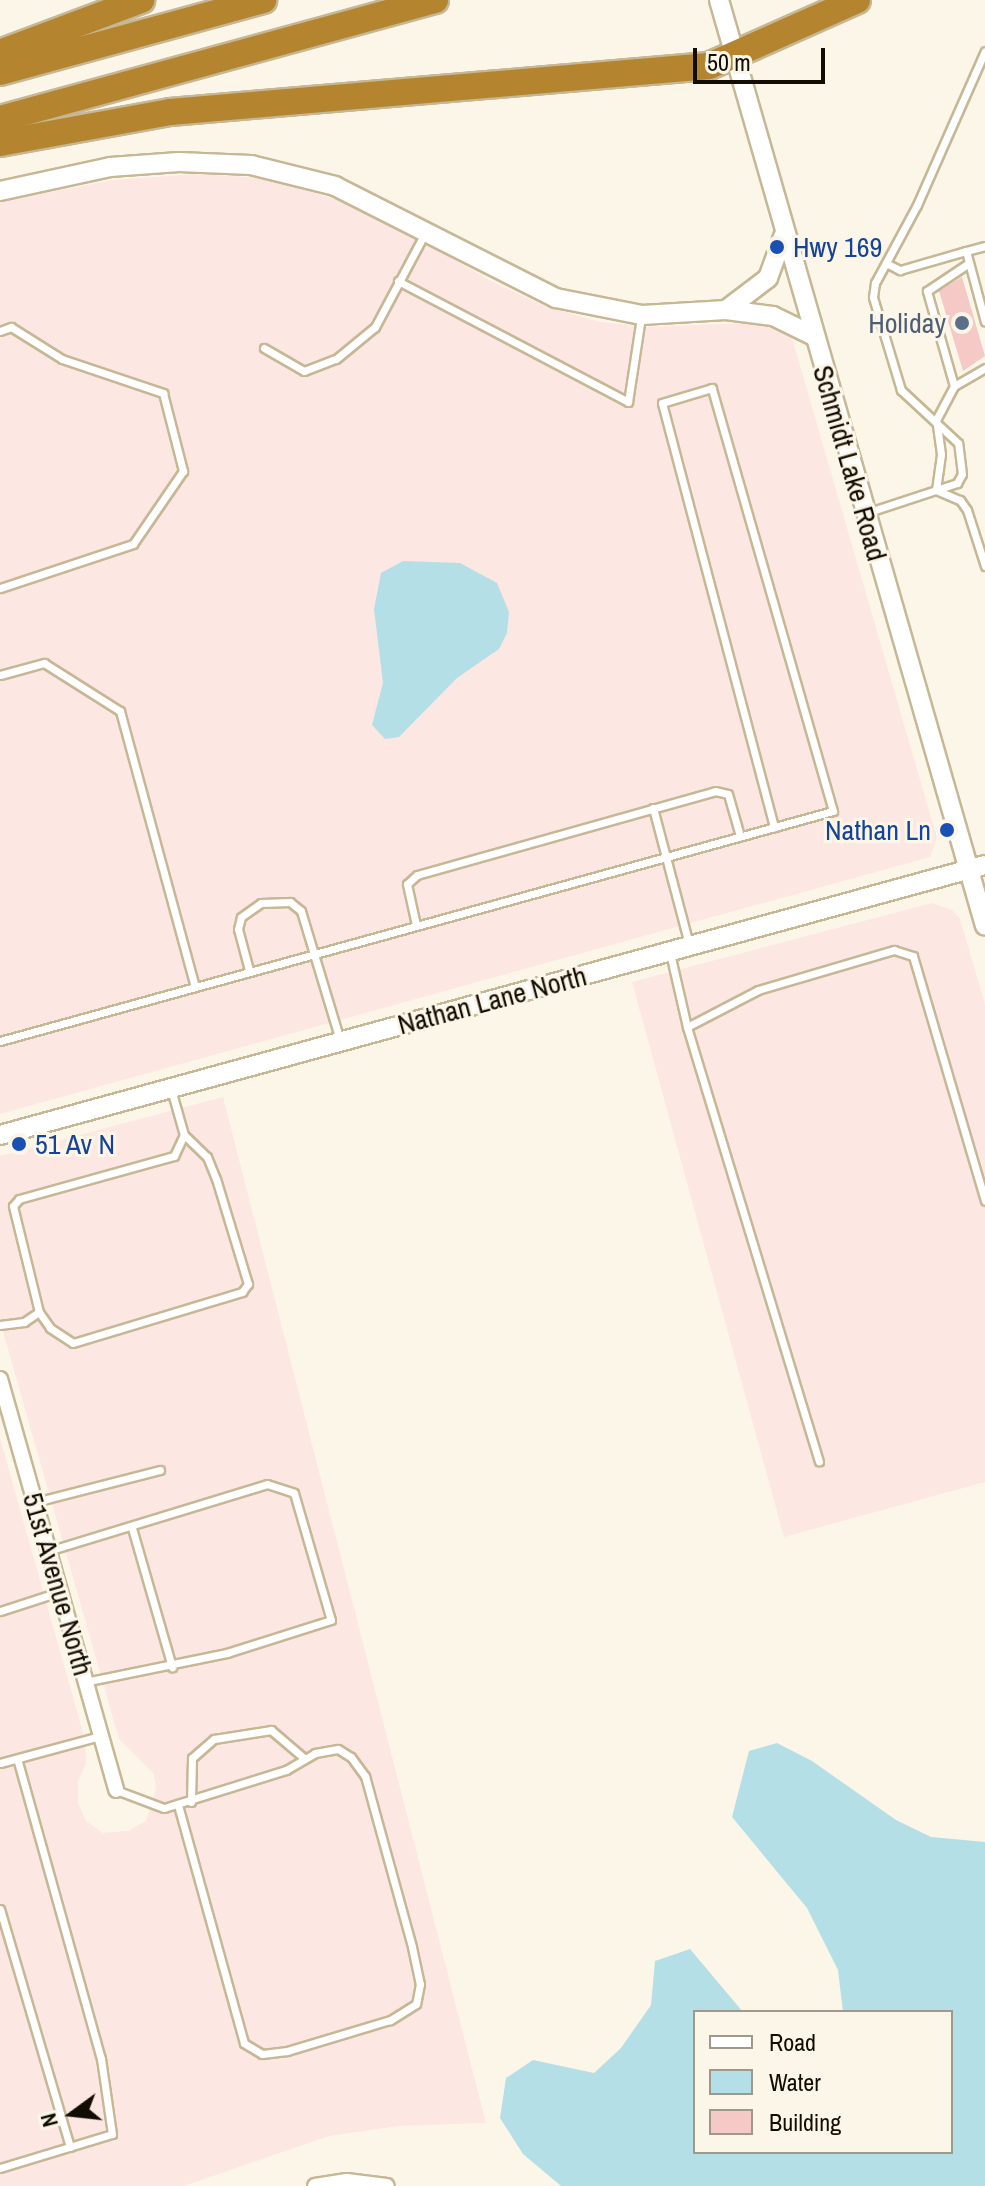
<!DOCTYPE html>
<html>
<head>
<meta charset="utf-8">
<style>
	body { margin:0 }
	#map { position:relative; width:985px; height:2186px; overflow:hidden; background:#fcf6e8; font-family:"Archivo Narrow",sans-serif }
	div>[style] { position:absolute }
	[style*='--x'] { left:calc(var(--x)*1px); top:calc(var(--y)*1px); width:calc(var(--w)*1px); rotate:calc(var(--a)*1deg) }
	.industrial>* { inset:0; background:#fce7e3 }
	.water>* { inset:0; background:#b5dfe6 }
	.building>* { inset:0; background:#f4c9c6 }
	.roads { filter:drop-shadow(2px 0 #c6b795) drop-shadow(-2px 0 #c6b795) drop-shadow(0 2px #c6b795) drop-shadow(0 -2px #c6b795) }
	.service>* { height:7px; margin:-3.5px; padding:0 3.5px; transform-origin:3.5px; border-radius:3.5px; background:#fff }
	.minor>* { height:14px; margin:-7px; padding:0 7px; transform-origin:7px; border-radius:7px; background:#fff }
	.tertiary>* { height:18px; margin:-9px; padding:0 9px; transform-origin:9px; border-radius:9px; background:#fff }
	.motorway>* { height:26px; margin:-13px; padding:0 13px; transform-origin:13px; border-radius:13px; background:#b4842f }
	.dots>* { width:22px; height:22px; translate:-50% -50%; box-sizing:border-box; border:4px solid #fcf6e8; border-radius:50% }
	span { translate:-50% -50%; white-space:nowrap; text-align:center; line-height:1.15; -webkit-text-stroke:6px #fcf6e8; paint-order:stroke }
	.transit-label { font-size:28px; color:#164399 }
	.left { translate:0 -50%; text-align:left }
	.right { translate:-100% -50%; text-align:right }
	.service-label { font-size:28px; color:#4e5e75 }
	.street-label { font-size:28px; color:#120d03 }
	.legend { position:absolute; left:693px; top:2010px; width:260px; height:144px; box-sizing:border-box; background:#fcf6e8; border:2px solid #9e998c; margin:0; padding:10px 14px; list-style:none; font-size:24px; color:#120d03 }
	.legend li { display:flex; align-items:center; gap:16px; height:40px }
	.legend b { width:40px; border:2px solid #9e998c }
	.north { position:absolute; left:32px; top:2074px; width:80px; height:80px; -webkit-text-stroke:6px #fcf6e8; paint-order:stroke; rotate:255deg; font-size:22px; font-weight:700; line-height:32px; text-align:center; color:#120d03 }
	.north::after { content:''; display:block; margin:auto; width:28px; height:36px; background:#120d03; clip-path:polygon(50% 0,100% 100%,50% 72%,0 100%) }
	.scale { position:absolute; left:693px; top:48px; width:132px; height:36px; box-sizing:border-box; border:4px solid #120d03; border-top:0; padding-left:10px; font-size:24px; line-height:28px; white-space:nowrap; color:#120d03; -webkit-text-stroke:6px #fcf6e8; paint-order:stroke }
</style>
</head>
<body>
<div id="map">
	<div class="industrial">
		<i style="clip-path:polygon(195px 174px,265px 178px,367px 209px,489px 280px,544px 306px,600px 322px,648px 327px,771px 322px,792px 338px,937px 838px,930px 857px,0 1114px,0 202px,113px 180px)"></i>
		<i style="clip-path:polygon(932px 903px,952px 910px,960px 919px,985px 1004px,985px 1482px,784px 1537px,632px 982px)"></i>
		<i style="clip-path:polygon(223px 1097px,486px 2123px,398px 2126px,329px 2136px,184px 2186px,0 2186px,0 1438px,85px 1740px,86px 1764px,78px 1781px,78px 1803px,86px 1821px,103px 1833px,128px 1831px,146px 1821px,156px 1789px,154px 1774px,119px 1739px,0 1321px,0 1156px)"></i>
	</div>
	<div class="water">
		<i style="clip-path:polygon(403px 561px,460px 563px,497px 583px,509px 612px,507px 633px,499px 649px,457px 678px,399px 737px,385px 739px,372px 725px,383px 683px,374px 609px,381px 573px)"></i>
		<i style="clip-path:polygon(777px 1743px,812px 1761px,896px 1820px,931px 1837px,985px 1842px,985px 2186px,561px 2186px,523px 2154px,500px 2118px,506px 2078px,533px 2060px,594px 2073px,621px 2048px,651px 2005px,655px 1961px,690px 1949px,743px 2012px,695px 2012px,695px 2152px,951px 2152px,951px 2012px,843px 2012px,838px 1970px,807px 1908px,732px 1817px,749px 1751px)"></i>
	</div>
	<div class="building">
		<i style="clip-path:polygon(962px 277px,985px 356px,963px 371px,939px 291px)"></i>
	</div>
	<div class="roads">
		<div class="service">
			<i style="--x:985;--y:246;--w:20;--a:165"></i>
			<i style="--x:966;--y:251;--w:73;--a:75"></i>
			<i style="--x:886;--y:263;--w:16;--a:27"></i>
			<i style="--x:900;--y:270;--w:69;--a:-16.1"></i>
			<i style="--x:398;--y:281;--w:260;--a:27.7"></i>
			<i style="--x:628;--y:402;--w:86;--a:-81.3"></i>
			<i style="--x:0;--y:331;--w:12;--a:-20"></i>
			<i style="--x:11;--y:327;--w:60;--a:32.1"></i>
			<i style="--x:62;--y:359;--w:107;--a:18.6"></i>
			<i style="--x:163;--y:393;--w:81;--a:75.6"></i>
			<i style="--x:183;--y:471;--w:88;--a:124.4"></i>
			<i style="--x:133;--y:544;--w:140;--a:161.7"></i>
			<i style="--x:264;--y:348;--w:46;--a:29.9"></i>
			<i style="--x:304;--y:371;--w:34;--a:-21"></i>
			<i style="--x:336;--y:359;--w:50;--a:-39.4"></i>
			<i style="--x:375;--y:327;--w:106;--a:-62"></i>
			<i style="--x:954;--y:386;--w:99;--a:-105.9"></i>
			<i style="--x:927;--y:291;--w:50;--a:-33.7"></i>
			<i style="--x:936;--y:490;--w:36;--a:-82"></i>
			<i style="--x:941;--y:454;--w:34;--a:-98"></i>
			<i style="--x:936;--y:420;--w:38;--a:-62"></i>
			<i style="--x:954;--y:386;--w:36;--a:-30"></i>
			<i style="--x:936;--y:490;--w:26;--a:23"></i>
			<i style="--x:960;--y:500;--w:12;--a:55"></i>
			<i style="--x:967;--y:510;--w:59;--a:72.2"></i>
			<i style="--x:866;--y:513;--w:96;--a:-18.2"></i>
			<i style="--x:957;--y:483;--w:10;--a:-61"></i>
			<i style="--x:962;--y:474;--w:31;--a:-97"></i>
			<i style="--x:958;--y:443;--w:78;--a:-137.1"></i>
			<i style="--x:901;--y:390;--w:97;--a:-106.8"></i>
			<i style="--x:873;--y:297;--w:14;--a:-82"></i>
			<i style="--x:875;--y:283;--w:89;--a:-61.7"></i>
			<i style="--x:917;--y:205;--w:168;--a:-66.2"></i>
			<i style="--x:0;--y:675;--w:46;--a:-15.3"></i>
			<i style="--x:44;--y:663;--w:90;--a:32.3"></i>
			<i style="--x:120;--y:711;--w:283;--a:74.8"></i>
			<i style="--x:653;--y:808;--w:141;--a:75.2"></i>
			<i style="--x:416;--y:925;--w:42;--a:-102.4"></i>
			<i style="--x:407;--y:884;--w:13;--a:-42"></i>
			<i style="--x:417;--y:875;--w:310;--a:-15.7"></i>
			<i style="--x:715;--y:791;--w:13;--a:13"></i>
			<i style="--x:728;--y:794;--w:44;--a:74.1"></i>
			<i style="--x:670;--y:953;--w:76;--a:77.1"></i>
			<i style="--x:687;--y:1027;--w:454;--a:73.1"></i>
			<i style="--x:249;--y:970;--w:42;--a:-105"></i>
			<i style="--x:238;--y:929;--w:12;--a:-76"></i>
			<i style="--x:241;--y:917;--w:24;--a:-35"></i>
			<i style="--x:261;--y:903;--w:29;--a:-2"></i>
			<i style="--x:290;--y:902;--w:14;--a:39"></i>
			<i style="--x:301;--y:911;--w:135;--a:73.2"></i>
			<i style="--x:687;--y:1027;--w:80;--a:-27.5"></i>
			<i style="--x:758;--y:990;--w:142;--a:-16.4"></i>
			<i style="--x:894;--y:950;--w:20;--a:18"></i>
			<i style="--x:913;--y:956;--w:255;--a:73.6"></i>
			<i style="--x:0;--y:1041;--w:864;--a:-15.44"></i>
			<i style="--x:833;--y:811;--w:440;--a:-106"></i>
			<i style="--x:712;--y:388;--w:52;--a:163.3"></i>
			<i style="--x:662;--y:403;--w:439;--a:75.2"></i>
			<i style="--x:39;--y:1312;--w:19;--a:55"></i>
			<i style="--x:50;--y:1328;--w:27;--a:33"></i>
			<i style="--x:73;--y:1343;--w:177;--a:-16.8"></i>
			<i style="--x:242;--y:1292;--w:10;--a:-53"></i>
			<i style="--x:248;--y:1284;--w:110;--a:-106.9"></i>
			<i style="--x:216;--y:1179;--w:24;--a:-112"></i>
			<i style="--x:207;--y:1157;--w:32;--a:-136"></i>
			<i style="--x:0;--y:1325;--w:24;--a:-7"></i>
			<i style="--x:24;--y:1322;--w:18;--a:-34"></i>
			<i style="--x:39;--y:1312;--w:109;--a:-103.8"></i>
			<i style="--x:13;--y:1206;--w:9;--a:-49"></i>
			<i style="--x:19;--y:1199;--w:161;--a:-15.5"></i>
			<i style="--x:174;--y:1156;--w:23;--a:-65"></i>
			<i style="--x:184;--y:1135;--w:48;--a:-105.8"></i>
			<i style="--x:35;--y:1502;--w:129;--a:-14.4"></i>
			<i style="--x:132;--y:1528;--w:145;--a:73.9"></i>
			<i style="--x:48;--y:1551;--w:229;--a:-17"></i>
			<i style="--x:267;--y:1484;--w:28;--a:18"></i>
			<i style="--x:294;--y:1493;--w:132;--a:73.8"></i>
			<i style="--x:331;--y:1620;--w:109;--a:162.4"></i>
			<i style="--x:227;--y:1653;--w:145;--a:168.5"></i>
			<i style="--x:0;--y:1611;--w:62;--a:-17.9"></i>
			<i style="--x:0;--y:1763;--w:104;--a:-15.1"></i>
			<i style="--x:116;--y:1790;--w:51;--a:20.6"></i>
			<i style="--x:164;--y:1808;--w:128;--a:-17.3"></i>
			<i style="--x:286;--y:1770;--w:34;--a:-30"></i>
			<i style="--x:315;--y:1753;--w:23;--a:-10"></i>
			<i style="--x:338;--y:1749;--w:15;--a:32"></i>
			<i style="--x:351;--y:1757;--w:24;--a:54"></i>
			<i style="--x:365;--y:1776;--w:177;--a:74.6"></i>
			<i style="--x:412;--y:1947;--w:38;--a:78"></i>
			<i style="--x:420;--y:1984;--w:20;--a:101"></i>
			<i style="--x:416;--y:2004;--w:31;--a:148"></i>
			<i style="--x:390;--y:2020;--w:108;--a:163.2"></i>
			<i style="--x:287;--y:2051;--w:25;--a:173"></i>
			<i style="--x:262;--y:2054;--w:21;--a:-149"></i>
			<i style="--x:244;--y:2043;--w:247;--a:-105.5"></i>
			<i style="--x:191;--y:1802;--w:44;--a:-88.7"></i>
			<i style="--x:192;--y:1758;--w:29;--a:-41"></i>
			<i style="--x:214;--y:1739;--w:58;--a:-9"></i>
			<i style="--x:271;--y:1730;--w:43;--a:40.3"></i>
			<i style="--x:0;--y:1909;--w:248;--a:73.6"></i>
			<i style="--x:0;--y:2168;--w:117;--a:-16.9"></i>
			<i style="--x:112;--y:2134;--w:76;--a:-98.3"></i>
			<i style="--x:101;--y:2059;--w:309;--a:-105.6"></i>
		</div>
		<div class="minor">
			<i style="--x:0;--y:1379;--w:427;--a:74.2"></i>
			<i style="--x:315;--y:2186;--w:32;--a:-9"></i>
			<i style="--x:347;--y:2181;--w:40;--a:7.1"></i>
		</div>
		<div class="tertiary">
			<i style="--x:719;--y:0;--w:963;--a:73.97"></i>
			<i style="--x:0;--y:191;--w:113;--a:-12.3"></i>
			<i style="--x:110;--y:167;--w:69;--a:-4.1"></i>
			<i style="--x:179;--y:162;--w:72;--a:2.4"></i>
			<i style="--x:251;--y:165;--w:87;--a:14"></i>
			<i style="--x:335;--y:186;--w:248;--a:26.9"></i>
			<i style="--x:556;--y:298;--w:88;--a:11.2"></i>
			<i style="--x:642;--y:315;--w:84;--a:-3.4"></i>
			<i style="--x:726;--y:310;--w:47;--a:7.3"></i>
			<i style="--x:773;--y:316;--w:43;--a:26"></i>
			<i style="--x:726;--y:310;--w:53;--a:-37.3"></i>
			<i style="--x:768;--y:278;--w:44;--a:-69.9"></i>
			<i style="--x:0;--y:1135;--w:1021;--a:-15.33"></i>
		</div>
		<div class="motorway">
			<i style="--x:0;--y:53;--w:151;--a:-20.6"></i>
			<i style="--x:0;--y:72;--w:273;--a:-15.3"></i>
			<i style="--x:0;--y:119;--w:451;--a:-15.3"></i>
			<i style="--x:0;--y:143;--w:173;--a:-10.3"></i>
			<i style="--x:170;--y:112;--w:541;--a:-4.88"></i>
			<i style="--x:709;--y:66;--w:162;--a:-24"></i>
		</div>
	</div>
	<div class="dots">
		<i style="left:777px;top:247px;background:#1a4fb4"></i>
		<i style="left:962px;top:323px;background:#5c6f8a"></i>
		<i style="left:947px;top:830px;background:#1a4fb4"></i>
		<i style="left:19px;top:1144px;background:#1a4fb4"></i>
	</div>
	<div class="transit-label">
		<span class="left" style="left:793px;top:247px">Hwy 169</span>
		<span class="right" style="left:931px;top:830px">Nathan Ln</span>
		<span class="left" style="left:35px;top:1144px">51 Av N</span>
	</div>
	<div class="service-label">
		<span class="right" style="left:946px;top:323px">Holiday</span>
	</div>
	<div class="street-label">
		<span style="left:850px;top:463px;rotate:74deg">Schmidt Lake Road</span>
		<span style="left:492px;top:1000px;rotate:-15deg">Nathan Lane North</span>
		<span style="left:58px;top:1584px;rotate:74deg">51st Avenue North</span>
	</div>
	<ul class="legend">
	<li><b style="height:10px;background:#fff"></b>Road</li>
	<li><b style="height:22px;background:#b5dfe6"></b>Water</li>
	<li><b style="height:22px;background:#f4c9c6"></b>Building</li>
	</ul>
	<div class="north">N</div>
	<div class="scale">50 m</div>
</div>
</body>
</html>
